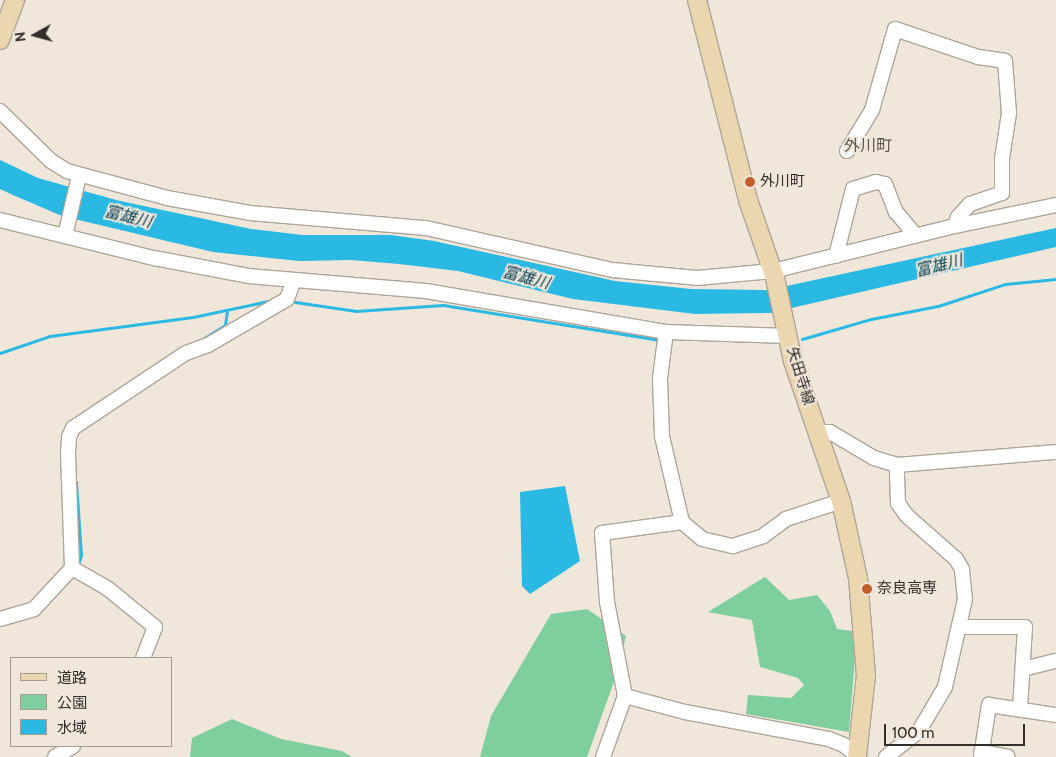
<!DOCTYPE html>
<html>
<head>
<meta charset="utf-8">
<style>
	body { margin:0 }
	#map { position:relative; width:1056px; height:757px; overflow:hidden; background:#f0e6da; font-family:Cabin,"Noto Sans JP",sans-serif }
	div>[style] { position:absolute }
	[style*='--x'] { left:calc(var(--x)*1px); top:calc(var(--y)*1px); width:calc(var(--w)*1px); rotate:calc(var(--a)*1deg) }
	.green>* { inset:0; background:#7fce9d }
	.water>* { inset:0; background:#29b9e3 }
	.stream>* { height:3px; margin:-1.5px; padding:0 1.5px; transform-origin:1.5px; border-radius:1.5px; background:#29b9e3 }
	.roads { filter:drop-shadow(1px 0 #aea599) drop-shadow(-1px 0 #aea599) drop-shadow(0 1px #aea599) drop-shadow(0 -1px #aea599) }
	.minor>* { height:14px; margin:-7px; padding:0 7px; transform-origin:7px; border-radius:7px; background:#fff }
	.major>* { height:18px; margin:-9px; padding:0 9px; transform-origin:9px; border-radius:9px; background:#ebd6af }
	.dots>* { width:14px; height:14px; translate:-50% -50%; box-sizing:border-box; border:2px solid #f0e6da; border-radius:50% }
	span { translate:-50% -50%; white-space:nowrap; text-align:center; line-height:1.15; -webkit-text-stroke:4px #f0e6da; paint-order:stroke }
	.poi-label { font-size:15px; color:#312d28 }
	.left { translate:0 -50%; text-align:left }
	.street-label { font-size:15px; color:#312d28 }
	.neighbourhood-label { font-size:16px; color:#5f574c }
	.water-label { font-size:16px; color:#044253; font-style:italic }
	.legend { position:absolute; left:10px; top:657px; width:162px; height:90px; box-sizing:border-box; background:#f0e6da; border:1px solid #a49c93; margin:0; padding:6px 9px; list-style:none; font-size:15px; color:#312d28 }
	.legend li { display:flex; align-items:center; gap:10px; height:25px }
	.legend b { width:25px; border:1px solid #a49c93 }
	.north { position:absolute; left:10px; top:10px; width:50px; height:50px; -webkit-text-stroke:4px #f0e6da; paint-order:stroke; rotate:263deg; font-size:14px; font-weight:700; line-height:20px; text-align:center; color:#312d28 }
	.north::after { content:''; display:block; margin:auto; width:18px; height:22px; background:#312d28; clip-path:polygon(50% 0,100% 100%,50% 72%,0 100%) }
	.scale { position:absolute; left:884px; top:724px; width:141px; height:22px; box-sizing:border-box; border:2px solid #312d28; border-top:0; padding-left:6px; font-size:15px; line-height:18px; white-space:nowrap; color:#312d28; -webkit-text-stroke:4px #f0e6da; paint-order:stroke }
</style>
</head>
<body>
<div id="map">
	<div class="green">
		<i style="clip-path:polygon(765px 577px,789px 600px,817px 595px,830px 611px,837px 629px,852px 631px,855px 658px,849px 732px,746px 714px,748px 695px,791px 698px,804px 685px,798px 678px,760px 667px,752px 620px,708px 612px)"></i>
		<i style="clip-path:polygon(587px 609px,626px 636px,617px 673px,587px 757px,480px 757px,491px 716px,551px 614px)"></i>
		<i style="clip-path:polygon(232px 719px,281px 739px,342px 751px,352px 757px,190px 757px,192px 738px)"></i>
	</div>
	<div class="water">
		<i style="clip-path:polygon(0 160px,38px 178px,116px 200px,251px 229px,302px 235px,391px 235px,434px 241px,615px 281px,691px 289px,768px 290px,1056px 228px,1056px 247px,770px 313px,695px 314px,573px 299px,458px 271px,399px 264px,351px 260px,299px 261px,213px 252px,62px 216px,13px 195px,0 189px)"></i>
		<i style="clip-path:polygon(565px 486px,580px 561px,530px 594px,522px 586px,520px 492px)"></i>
	</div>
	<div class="stream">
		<i style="--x:295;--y:302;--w:62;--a:8.4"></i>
		<i style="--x:356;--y:311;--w:87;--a:-3.9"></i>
		<i style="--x:443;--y:305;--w:218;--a:9.2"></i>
		<i style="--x:802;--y:339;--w:72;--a:-16.2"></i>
		<i style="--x:871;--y:319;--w:68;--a:-11"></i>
		<i style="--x:938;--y:306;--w:71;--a:-18.2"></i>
		<i style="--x:1005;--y:284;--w:51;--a:-5.6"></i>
		<i style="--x:201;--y:340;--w:28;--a:-32"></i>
		<i style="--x:225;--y:325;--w:15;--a:-82"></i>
		<i style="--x:0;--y:353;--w:53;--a:-18.8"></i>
		<i style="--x:50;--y:336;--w:144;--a:-7.6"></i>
		<i style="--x:193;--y:317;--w:82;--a:-12"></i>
		<i style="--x:76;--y:482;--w:73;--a:86.1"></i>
		<i style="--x:81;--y:555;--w:10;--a:107"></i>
	</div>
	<div class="roads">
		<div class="minor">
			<i style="--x:0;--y:111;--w:71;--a:44.4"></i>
			<i style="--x:51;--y:161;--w:19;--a:32"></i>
			<i style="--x:67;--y:171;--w:104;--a:15.1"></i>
			<i style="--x:167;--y:198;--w:84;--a:10.2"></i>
			<i style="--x:250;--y:213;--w:177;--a:4.9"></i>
			<i style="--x:426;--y:228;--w:192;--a:12.7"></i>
			<i style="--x:613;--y:270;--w:84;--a:5.4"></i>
			<i style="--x:697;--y:278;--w:76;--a:-5.3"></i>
			<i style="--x:773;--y:271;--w:187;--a:-13.9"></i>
			<i style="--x:955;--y:226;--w:103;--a:-11.7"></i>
			<i style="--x:847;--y:151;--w:48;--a:-58.6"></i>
			<i style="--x:872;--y:110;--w:84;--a:-74.1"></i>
			<i style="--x:895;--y:29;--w:88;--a:18.6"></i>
			<i style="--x:978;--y:57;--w:27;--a:8"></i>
			<i style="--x:1005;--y:61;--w:52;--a:85.6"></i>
			<i style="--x:1009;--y:113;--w:47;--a:98.7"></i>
			<i style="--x:1002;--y:159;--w:34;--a:90"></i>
			<i style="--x:1002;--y:193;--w:34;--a:161"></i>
			<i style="--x:970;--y:204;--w:18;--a:133"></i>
			<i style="--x:958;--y:217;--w:9;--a:108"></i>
			<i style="--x:0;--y:220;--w:159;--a:13.9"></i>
			<i style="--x:154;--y:258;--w:96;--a:10.8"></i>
			<i style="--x:248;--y:276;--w:179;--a:4.8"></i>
			<i style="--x:426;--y:291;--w:243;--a:9.7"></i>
			<i style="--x:666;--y:332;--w:122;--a:1.9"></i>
			<i style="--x:65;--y:236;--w:62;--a:-76.9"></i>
			<i style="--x:836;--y:256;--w:69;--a:-75.8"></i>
			<i style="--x:853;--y:189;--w:24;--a:-17"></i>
			<i style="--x:876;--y:182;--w:9;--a:13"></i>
			<i style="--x:885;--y:184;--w:30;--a:69"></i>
			<i style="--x:896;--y:212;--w:31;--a:50"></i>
			<i style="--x:817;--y:432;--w:13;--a:0"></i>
			<i style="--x:830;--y:432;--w:51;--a:30.6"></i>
			<i style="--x:874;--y:458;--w:24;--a:17"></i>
			<i style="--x:897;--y:465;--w:160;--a:-4.7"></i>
			<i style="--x:682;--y:522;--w:26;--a:40"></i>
			<i style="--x:702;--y:539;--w:32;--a:13"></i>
			<i style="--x:733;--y:546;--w:32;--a:-18"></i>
			<i style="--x:763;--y:536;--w:29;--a:-36"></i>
			<i style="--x:786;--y:519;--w:58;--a:-18.1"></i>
			<i style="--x:72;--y:568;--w:115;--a:-92"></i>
			<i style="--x:68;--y:453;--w:16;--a:-86"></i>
			<i style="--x:69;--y:437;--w:10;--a:-66"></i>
			<i style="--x:73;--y:428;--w:136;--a:-33.6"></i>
			<i style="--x:186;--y:353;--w:23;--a:-20"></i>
			<i style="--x:208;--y:345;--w:91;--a:-30.2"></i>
			<i style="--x:287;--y:299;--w:20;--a:-70"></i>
			<i style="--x:72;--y:568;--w:40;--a:29.7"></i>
			<i style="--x:107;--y:588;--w:62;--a:39.1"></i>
			<i style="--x:155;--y:627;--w:33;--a:111"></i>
			<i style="--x:0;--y:619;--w:35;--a:-16"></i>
			<i style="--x:34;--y:609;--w:56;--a:-47.2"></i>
			<i style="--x:960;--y:627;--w:65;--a:0"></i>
			<i style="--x:1025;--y:627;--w:81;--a:93.5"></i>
			<i style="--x:1023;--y:669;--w:34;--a:-14"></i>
			<i style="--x:625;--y:696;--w:62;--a:14.9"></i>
			<i style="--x:685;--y:712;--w:147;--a:10.6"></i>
			<i style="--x:829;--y:739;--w:16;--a:22"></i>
			<i style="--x:844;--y:745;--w:18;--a:41"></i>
			<i style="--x:981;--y:752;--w:27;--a:10"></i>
			<i style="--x:55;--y:757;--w:21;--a:-31"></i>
			<i style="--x:603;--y:757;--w:65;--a:-70.2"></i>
			<i style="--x:625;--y:696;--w:96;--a:-100.8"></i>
			<i style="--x:607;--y:602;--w:69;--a:-94.1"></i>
			<i style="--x:602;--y:533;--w:81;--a:-7.8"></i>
			<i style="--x:682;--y:522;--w:88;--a:-103.1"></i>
			<i style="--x:662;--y:436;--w:58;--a:-92"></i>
			<i style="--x:660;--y:378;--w:46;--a:-82.6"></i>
			<i style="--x:886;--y:757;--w:42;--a:-38.2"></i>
			<i style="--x:919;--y:731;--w:51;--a:-59.4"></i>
			<i style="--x:945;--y:687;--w:90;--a:-77.2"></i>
			<i style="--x:965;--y:599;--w:30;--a:-96"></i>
			<i style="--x:962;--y:569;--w:12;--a:-121"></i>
			<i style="--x:956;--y:559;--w:65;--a:-138.7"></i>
			<i style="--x:907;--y:516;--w:16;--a:-125"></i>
			<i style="--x:898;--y:503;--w:38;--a:-92"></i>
			<i style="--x:981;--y:757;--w:53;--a:-81.3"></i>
			<i style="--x:989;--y:705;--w:68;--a:8.5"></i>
		</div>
		<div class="major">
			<i style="--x:697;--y:0;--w:206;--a:75.7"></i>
			<i style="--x:748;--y:200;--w:83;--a:70.9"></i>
			<i style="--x:775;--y:278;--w:85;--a:77.8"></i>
			<i style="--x:793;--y:361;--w:148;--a:71.1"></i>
			<i style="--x:841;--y:501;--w:79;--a:77.6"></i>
			<i style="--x:858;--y:578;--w:97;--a:85.3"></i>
			<i style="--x:866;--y:675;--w:82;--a:96.3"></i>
			<i style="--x:0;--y:40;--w:43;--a:-69.4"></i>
		</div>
	</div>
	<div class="dots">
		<i style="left:750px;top:182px;background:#c35f2a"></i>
		<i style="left:867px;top:589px;background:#c35f2a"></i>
	</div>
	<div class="poi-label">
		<span class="left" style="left:760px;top:182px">外川町</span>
		<span class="left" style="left:877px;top:589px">奈良高専</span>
	</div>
	<div class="street-label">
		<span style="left:800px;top:376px;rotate:73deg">矢田寺線</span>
	</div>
	<div class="neighbourhood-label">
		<span style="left:868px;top:146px">外川町</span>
	</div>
	<div class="water-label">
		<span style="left:128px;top:217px;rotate:14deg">富雄川</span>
		<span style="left:939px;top:266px;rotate:-14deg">富雄川</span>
		<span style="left:526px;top:278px;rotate:15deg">富雄川</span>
	</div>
	<ul class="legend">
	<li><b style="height:6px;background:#ebd6af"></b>道路</li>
	<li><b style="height:14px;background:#7fce9d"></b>公園</li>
	<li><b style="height:14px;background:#29b9e3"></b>水域</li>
	</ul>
	<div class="north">N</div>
	<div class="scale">100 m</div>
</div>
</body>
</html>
